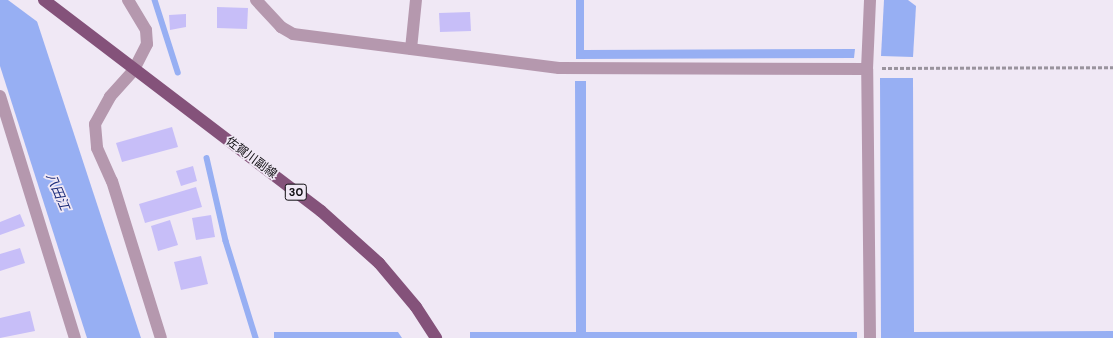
<!DOCTYPE html>
<html>
<head>
<meta charset="utf-8">
<style>
	body { margin:0 }
	#map { position:relative; width:1113px; height:338px; overflow:hidden; background:#f0e8f5; font-family:"DM Sans","Noto Sans JP",sans-serif }
	div>[style] { position:absolute }
	[style*='--x'] { left:calc(var(--x)*1px); top:calc(var(--y)*1px); width:calc(var(--w)*1px); rotate:calc(var(--a)*1deg) }
	.water>* { inset:0; background:#97aff3 }
	.pier>* { inset:0; background:#f0e8f5 }
	.stream>* { height:5.5px; margin:-2.75px; padding:0 2.75px; transform-origin:2.75px; border-radius:2.75px; background:#97aff3 }
	.building>* { inset:0; background:#c7bef8 }
	.path>* { height:2.5px; margin-top:-1.25px; transform-origin:0; background:repeating-linear-gradient(90deg,#99939d 0 4px,transparent 0 6px) }
	.street>* { height:12px; margin:-6px; padding:0 6px; transform-origin:6px; border-radius:6px; background:#b598ae }
	.primary>* { height:12px; margin:-6px; padding:0 6px; transform-origin:6px; border-radius:6px; background:#84527a }
	span { translate:-50% -50%; white-space:nowrap; text-align:center; line-height:1.15; -webkit-text-stroke:3.5px #f0e8f5; paint-order:stroke }
	.shield-label span { padding:1px 3px; background:#f0e8f5; border:1px solid; border-radius:3px; -webkit-text-stroke-width:0 }
	.shield-label { font-size:11px; color:#100e12; font-weight:700 }
	.street-label { font-size:12px; color:#100e12 }
	.water-label { font-size:13px; color:#1e2e7b; font-style:italic }
</style>
</head>
<body>
<div id="map">
	<div class="water">
		<i style="clip-path:polygon(0 0,30px 0,141px 338px,87px 338px,0 66px)"></i>
		<i style="clip-path:polygon(576px 0,584px 0,584px 50px,855px 49px,854px 58px,576px 59px)"></i>
		<i style="clip-path:polygon(884px 0,908px 0,916px 6px,913px 57px,881px 56px)"></i>
		<i style="clip-path:polygon(880px 78px,913px 78px,914px 332px,1113px 331px,1113px 338px,881px 338px)"></i>
		<i style="clip-path:polygon(575px 81px,586px 81px,586px 332px,857px 332px,857px 338px,470px 338px,470px 332px,576px 332px)"></i>
		<i style="clip-path:polygon(274px 332px,398px 332px,402px 338px,274px 338px)"></i>
	</div>
	<div class="pier">
		<i style="clip-path:polygon(8px 0,32px 0,39px 23px)"></i>
	</div>
	<div class="stream">
		<i style="--x:155;--y:0;--w:76;--a:72.3"></i>
		<i style="--x:207;--y:158;--w:85;--a:77.1"></i>
		<i style="--x:226;--y:241;--w:102;--a:72.8"></i>
	</div>
	<div class="building">
		<i style="clip-path:polygon(217px 7px,248px 8px,247px 29px,217px 28px)"></i>
		<i style="clip-path:polygon(470px 12px,471px 31px,440px 32px,439px 13px)"></i>
		<i style="clip-path:polygon(186px 14px,186px 27px,170px 30px,169px 15px)"></i>
		<i style="clip-path:polygon(172px 127px,178px 147px,122px 162px,116px 143px)"></i>
		<i style="clip-path:polygon(193px 166px,197px 181px,181px 186px,176px 171px)"></i>
		<i style="clip-path:polygon(196px 187px,202px 207px,145px 223px,139px 204px)"></i>
		<i style="clip-path:polygon(20px 214px,25px 226px,0 235px,0 222px)"></i>
		<i style="clip-path:polygon(211px 215px,215px 237px,196px 240px,192px 218px)"></i>
		<i style="clip-path:polygon(170px 220px,178px 245px,158px 251px,151px 226px)"></i>
		<i style="clip-path:polygon(20px 248px,25px 263px,0 271px,0 254px)"></i>
		<i style="clip-path:polygon(201px 256px,208px 284px,181px 290px,174px 262px)"></i>
		<i style="clip-path:polygon(30px 311px,35px 331px,0 338px,0 318px)"></i>
	</div>
	<div class="path">
		<i style="--x:882;--y:68;--w:231;--a:-0.2"></i>
	</div>
	<div class="street">
		<i style="--x:128;--y:0;--w:35;--a:59"></i>
		<i style="--x:146;--y:30;--w:14;--a:86"></i>
		<i style="--x:147;--y:44;--w:29;--a:117"></i>
		<i style="--x:134;--y:70;--w:36;--a:132"></i>
		<i style="--x:110;--y:97;--w:31;--a:119"></i>
		<i style="--x:95;--y:124;--w:24;--a:85"></i>
		<i style="--x:97;--y:148;--w:36;--a:66"></i>
		<i style="--x:112;--y:181;--w:164;--a:72.7"></i>
		<i style="--x:256;--y:0;--w:37;--a:47"></i>
		<i style="--x:281;--y:27;--w:14;--a:30"></i>
		<i style="--x:293;--y:34;--w:268;--a:7.3"></i>
		<i style="--x:559;--y:68;--w:308;--a:0.2"></i>
		<i style="--x:411;--y:49;--w:49;--a:-84.2"></i>
		<i style="--x:0;--y:96;--w:253;--a:72.8"></i>
		<i style="--x:870;--y:338;--w:269;--a:-90.6"></i>
		<i style="--x:867;--y:69;--w:69;--a:-87.5"></i>
	</div>
	<div class="primary">
		<i style="--x:44;--y:0;--w:348;--a:37.3"></i>
		<i style="--x:321;--y:211;--w:78;--a:41.9"></i>
		<i style="--x:379;--y:263;--w:57;--a:49.9"></i>
		<i style="--x:416;--y:307;--w:37;--a:57"></i>
	</div>
	<div class="shield-label">
		<span style="left:296px;top:192px">30</span>
	</div>
	<div class="street-label">
		<span style="left:251px;top:158px;rotate:37deg">佐賀川副線</span>
	</div>
	<div class="water-label">
		<span style="left:57px;top:192px;rotate:67deg">八田江</span>
	</div>
</div>
</body>
</html>
